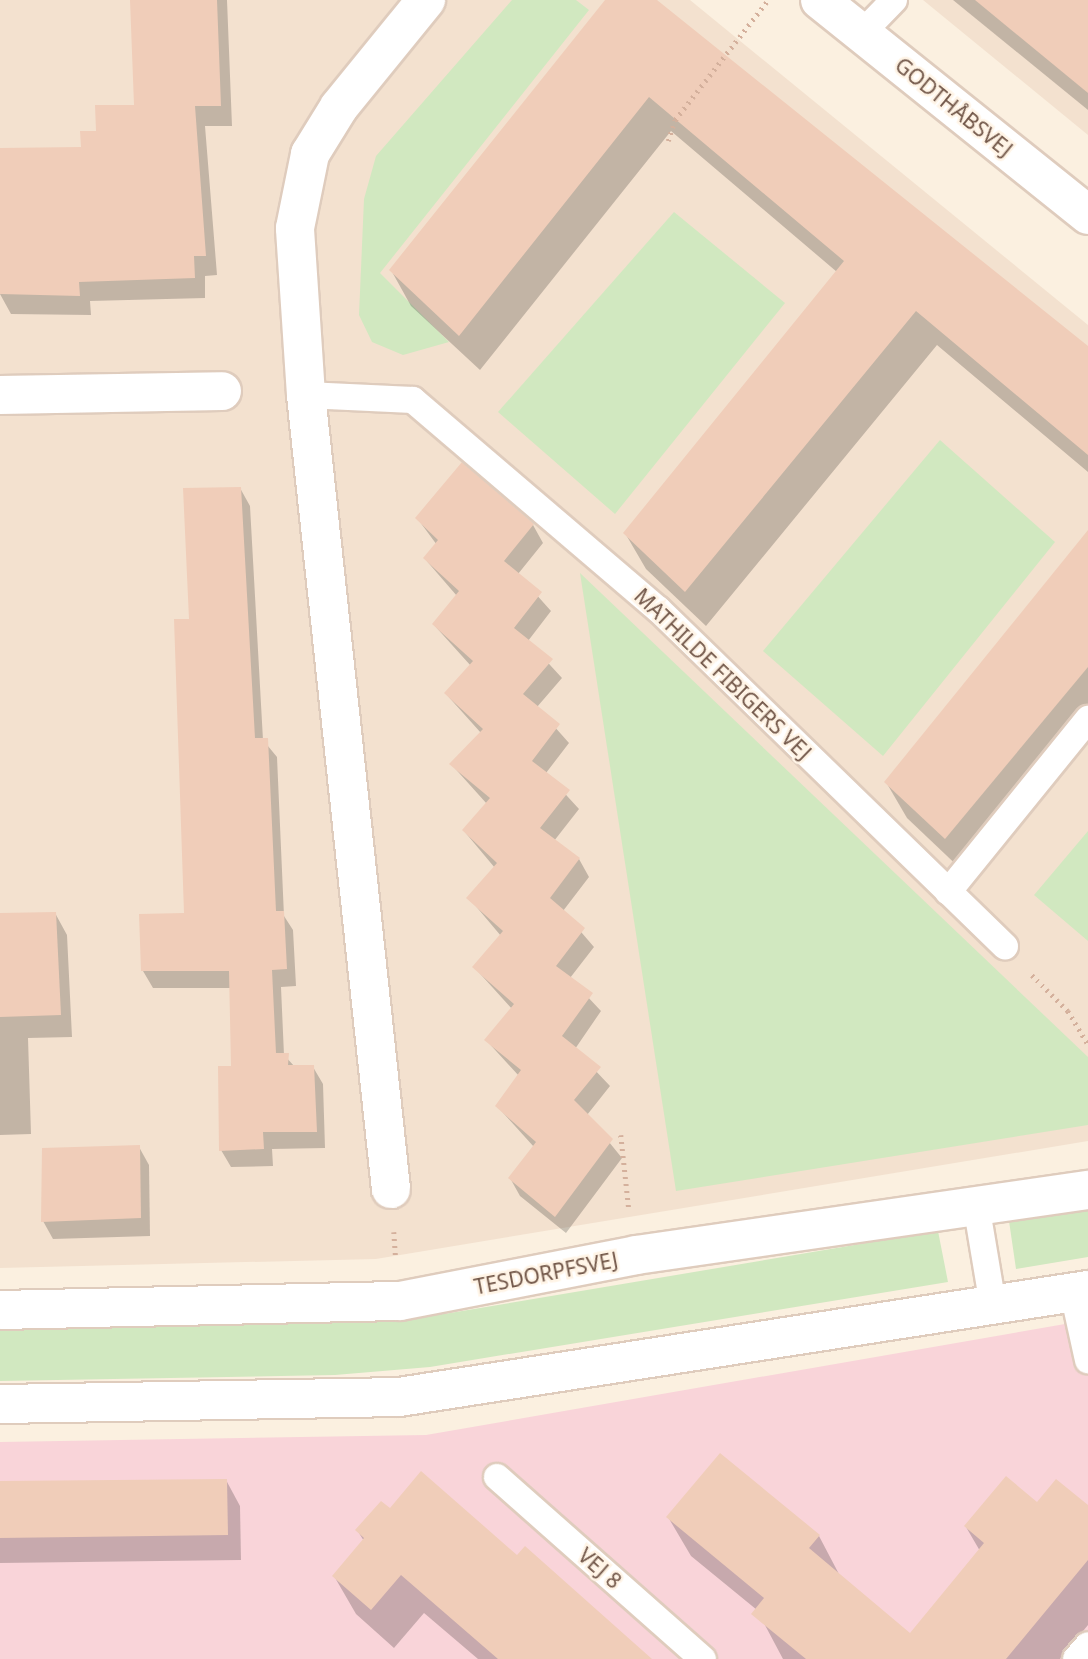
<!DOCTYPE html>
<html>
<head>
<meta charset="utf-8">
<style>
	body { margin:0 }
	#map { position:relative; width:1088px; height:1659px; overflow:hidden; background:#fbf0e0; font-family:"Noto Sans",sans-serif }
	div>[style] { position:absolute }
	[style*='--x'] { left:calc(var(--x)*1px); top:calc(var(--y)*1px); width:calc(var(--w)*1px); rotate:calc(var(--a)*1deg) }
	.residential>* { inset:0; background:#f3e1cf }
	.medical>* { inset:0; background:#f9d4d9 }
	.green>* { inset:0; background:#d1e8c0 }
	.shadow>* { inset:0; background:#0003 }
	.building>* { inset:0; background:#f0cdb9 }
	.path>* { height:4.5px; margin-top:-2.25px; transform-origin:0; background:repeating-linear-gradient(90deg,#d4b09c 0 2px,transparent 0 7px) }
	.roads { filter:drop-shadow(2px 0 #dfccbd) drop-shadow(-2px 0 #dfccbd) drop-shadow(0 2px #dfccbd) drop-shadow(0 -2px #dfccbd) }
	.lane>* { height:26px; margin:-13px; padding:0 13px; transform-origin:13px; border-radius:13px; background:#fff }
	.street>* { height:38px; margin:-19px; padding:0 19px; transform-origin:19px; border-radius:19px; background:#fff }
	.secondary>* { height:38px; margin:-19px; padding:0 19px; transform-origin:19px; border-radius:19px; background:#fff }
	span { translate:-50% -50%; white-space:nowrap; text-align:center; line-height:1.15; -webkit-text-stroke:5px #fff4e6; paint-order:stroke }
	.street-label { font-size:21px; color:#715648 }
</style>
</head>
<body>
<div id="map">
	<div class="residential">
		<i style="clip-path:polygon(0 0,690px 0,1088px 325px,1088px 1141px,376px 1259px,0 1268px)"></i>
		<i style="clip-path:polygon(923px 0,1088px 0,1088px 135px)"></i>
	</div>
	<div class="medical">
		<i style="clip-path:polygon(1088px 1320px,1088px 1659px,0 1659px,0 1442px,426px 1435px)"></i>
	</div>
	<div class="green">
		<i style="clip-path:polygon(512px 0,576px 0,589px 10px,380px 273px,449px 342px,403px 355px,372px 342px,359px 315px,364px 199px,376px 156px)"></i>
		<i style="clip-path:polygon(674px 212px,785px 303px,615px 514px,498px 412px)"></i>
		<i style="clip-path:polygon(940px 440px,1055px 542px,883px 756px,763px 651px)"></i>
		<i style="clip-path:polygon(580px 573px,1088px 1057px,1088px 1125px,676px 1191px)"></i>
		<i style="clip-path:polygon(1088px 831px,1088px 941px,1034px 895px)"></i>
		<i style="clip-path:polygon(1088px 1208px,1088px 1257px,1016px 1269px,1009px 1221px)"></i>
		<i style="clip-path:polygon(938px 1231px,948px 1282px,430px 1367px,335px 1375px,0 1381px,0 1328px,444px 1314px)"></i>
	</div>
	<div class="shadow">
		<i style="clip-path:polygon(132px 0,227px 0,232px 126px,205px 126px,217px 275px,205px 276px,205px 298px,90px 301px,91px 315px,11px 314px,0 294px,0 149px,83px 148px,136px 107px)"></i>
		<i style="clip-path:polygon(607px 0,655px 0,1088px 351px,1088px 472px,937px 345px,706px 626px,646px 569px,625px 533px,837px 272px,671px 131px,480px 370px,411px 306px,391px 270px)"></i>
		<i style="clip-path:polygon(953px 0,1088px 0,1088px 110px)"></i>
		<i style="clip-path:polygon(240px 488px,250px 506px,263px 740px,277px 757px,284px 916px,293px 930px,296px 986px,281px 987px,284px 1055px,295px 1067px,313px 1067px,323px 1084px,325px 1148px,272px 1149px,273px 1166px,231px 1167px,221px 1150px,233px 1068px,231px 988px,153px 988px,143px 971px,186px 915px,191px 620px)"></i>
		<i style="clip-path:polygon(417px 518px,533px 525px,543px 543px,518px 574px,551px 611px,528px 641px,562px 678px,537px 707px,569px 743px,546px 773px,579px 809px,554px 841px,579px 859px,589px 877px,563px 911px,594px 947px,570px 978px,601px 1011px,575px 1049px,610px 1086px,587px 1115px,622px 1158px,566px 1233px,520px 1196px,510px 1178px,534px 1147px,497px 1106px,519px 1076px,486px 1040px,512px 1009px,474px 967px,501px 936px,469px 898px,495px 868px,464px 831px,487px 804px,451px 764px,481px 733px,446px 694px,471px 666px,434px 625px,457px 596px,425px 559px,437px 545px)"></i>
		<i style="clip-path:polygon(1088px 533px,1088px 727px,966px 874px,907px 818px,886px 782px)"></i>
		<i style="clip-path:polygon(55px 913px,67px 935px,72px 1037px,28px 1038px,31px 1134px,0 1135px,0 915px)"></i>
		<i style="clip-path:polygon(139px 1147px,149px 1165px,150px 1236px,53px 1239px,43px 1221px)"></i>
		<i style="clip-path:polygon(720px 1455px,819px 1536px,840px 1576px,911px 1635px,980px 1551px,966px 1527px,1037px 1504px,1088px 1508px,1088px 1625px,1060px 1659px,783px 1659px,757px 1610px,691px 1556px,668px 1517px)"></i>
		<i style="clip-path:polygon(226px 1480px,240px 1506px,241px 1560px,0 1563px,0 1483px)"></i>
		<i style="clip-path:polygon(390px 1510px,517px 1557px,650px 1659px,478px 1659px,424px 1613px,394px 1648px,356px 1614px,334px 1576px,364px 1541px,357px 1530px)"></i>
	</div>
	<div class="building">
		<i style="clip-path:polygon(130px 0,217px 0,221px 106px,195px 106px,206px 256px,194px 256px,195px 278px,79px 282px,80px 296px,0 294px,0 148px,81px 147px,80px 131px,96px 131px,95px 105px,134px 105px)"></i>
		<i style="clip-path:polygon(605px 0,657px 0,1088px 346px,1088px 455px,916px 311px,685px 592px,623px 533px,844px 261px,649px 97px,459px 336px,389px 270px)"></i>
		<i style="clip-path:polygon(975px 0,1088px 0,1088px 93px)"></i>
		<i style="clip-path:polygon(462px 462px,534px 524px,504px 561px,542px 592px,514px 628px,553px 659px,523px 694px,560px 724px,532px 761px,570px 790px,540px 828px,580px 858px,550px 898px,585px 928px,556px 966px,593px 993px,562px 1036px,601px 1067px,574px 1100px,613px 1139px,555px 1217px,508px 1178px,536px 1142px,495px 1106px,521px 1070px,484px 1040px,514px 1004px,472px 967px,503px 931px,466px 898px,497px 863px,462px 830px,490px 798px,449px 764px,483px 729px,444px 693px,473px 661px,432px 624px,459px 591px,423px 558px,438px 540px,415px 518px)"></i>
		<i style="clip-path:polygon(241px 487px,255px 738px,268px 738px,276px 911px,284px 911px,287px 969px,272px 970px,276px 1053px,289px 1053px,288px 1065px,314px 1065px,317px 1132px,263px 1132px,264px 1149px,219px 1151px,218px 1066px,231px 1066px,229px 971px,141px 971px,139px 914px,184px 913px,174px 619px,189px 619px,183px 488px)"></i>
		<i style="clip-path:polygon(1088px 530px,1088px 667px,945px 839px,884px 782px)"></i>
		<i style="clip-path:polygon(56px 912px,61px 1015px,0 1017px,0 913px)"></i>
		<i style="clip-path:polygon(140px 1145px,141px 1218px,41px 1222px,42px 1148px)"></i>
		<i style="clip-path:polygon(720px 1453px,820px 1535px,809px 1548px,910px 1633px,984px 1543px,964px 1526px,1006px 1476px,1037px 1502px,1056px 1479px,1088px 1505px,1088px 1560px,1006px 1659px,806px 1659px,751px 1614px,764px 1598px,666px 1517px)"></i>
		<i style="clip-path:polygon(421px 1471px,517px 1555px,525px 1546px,652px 1659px,498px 1659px,401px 1575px,371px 1610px,332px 1576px,364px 1538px,355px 1530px,381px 1501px,390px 1508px)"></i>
		<i style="clip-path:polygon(227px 1479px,228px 1535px,0 1538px,0 1481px)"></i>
	</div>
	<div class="path">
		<i style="--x:668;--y:141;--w:22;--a:-72"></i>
		<i style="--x:675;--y:120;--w:152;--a:-52.2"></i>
		<i style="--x:1032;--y:975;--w:51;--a:45"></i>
		<i style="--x:1068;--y:1011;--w:39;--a:59"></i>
		<i style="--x:621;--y:1135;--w:75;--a:83.9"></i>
		<i style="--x:394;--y:1232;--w:26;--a:86"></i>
	</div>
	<div class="roads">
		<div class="lane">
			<i style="--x:862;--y:33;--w:46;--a:-45.9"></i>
			<i style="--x:306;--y:395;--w:107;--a:2.7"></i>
			<i style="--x:413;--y:400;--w:322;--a:40.5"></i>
			<i style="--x:658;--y:609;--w:484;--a:44.2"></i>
			<i style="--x:948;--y:892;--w:223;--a:-51"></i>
			<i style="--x:977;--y:1210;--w:97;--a:80.5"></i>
			<i style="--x:1073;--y:1292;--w:70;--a:77.6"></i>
			<i style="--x:497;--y:1477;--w:275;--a:41.5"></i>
			<i style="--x:1076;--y:1659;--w:18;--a:-49"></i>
		</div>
		<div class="street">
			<i style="--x:0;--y:395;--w:222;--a:-1"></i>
			<i style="--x:391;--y:1189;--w:799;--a:-96.11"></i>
			<i style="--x:306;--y:395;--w:167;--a:-93.8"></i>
			<i style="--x:295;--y:228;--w:76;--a:-78.5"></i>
			<i style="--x:310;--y:154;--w:55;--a:-58.3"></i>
			<i style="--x:339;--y:107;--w:138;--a:-50.9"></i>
		</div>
		<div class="secondary">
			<i style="--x:820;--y:0;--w:344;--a:38.7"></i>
			<i style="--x:0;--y:1310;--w:400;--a:-1.3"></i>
			<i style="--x:400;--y:1301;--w:240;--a:-11"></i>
			<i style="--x:636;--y:1255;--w:457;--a:-8.2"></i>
			<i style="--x:0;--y:1404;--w:399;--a:-1"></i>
			<i style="--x:399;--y:1397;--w:697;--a:-8.83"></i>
		</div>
	</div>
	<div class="street-label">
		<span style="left:954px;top:107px;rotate:39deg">GODTHÅBSVEJ</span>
		<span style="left:723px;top:674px;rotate:44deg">MATHILDE FIBIGERS VEJ</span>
		<span style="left:546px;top:1273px;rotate:-11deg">TESDORPFSVEJ</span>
		<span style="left:600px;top:1568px;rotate:41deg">VEJ 8</span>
	</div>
</div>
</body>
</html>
